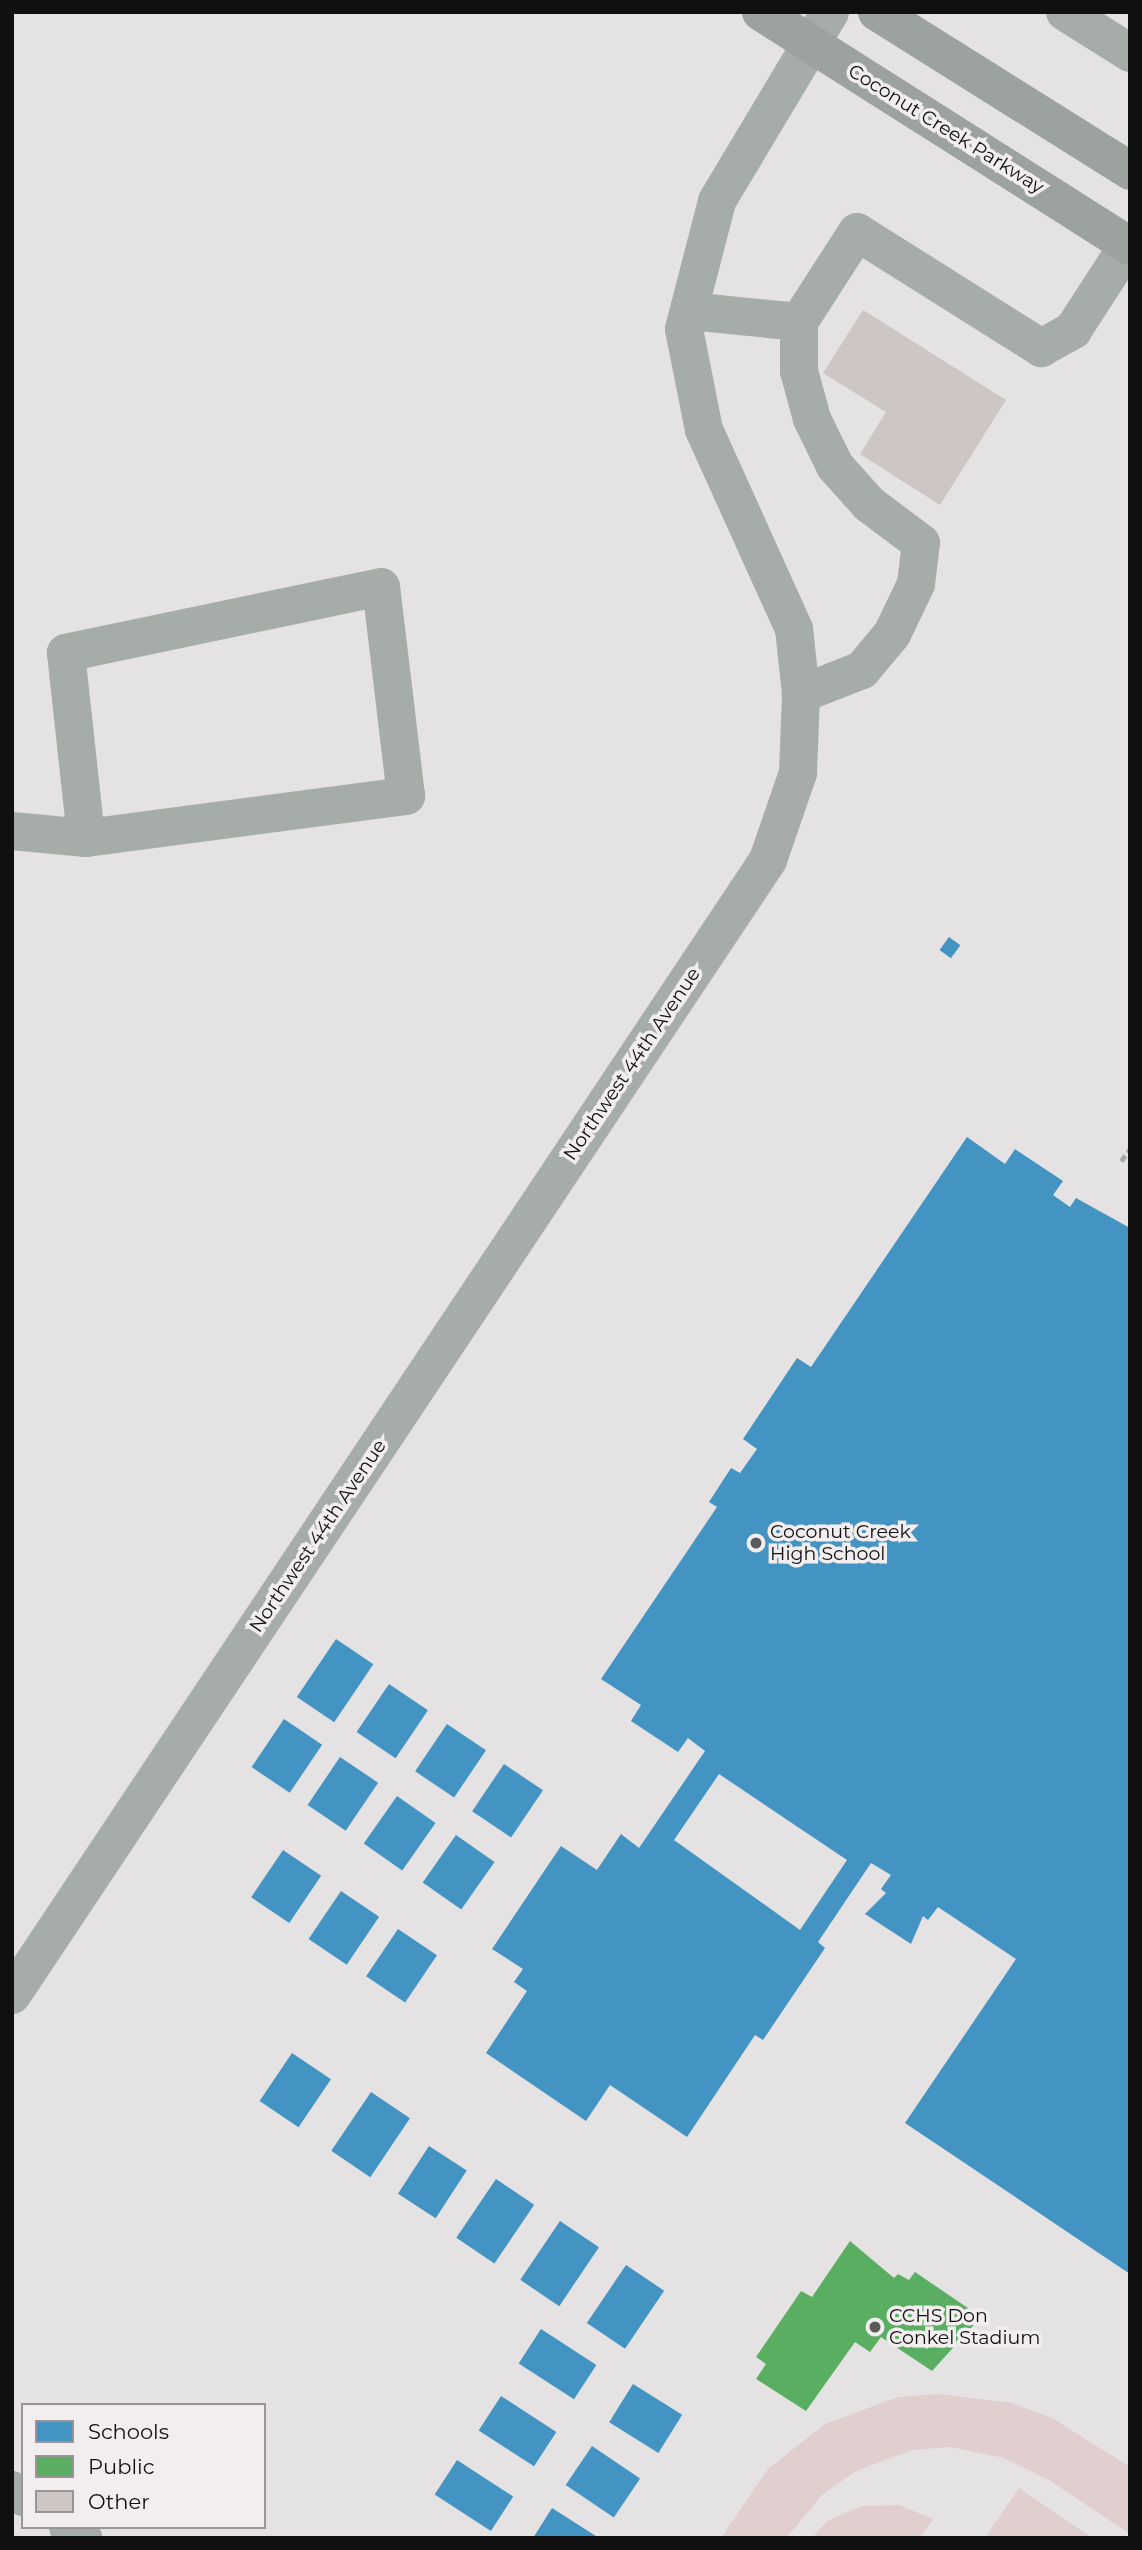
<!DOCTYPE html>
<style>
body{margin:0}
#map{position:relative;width:1142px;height:2550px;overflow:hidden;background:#e4e2e2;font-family:Montserrat,sans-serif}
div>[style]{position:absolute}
.green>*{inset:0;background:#e1cecf}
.schools>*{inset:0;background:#4393c3;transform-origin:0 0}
.public>*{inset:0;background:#5aae61}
.building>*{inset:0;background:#cec5c5}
.path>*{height:4.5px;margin-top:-2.25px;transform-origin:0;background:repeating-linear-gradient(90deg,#a7aba6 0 7px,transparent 0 10.5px)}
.minor>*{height:38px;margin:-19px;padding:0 19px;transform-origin:19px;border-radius:19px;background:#a6aca7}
.major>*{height:38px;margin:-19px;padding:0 19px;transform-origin:19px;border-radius:19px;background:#9ca39e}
.dots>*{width:19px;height:19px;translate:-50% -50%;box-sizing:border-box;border:4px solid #f2eeef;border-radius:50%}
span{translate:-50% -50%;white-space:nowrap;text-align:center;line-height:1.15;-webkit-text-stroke:7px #f2eeef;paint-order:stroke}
.street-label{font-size:19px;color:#111010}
.poi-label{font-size:19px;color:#111010}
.left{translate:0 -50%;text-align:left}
.frame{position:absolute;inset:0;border:14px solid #111010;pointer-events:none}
.legend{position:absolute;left:21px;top:2403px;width:245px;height:126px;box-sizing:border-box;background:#f2eeef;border:2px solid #989596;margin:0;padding:9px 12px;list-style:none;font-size:21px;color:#111010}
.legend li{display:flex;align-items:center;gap:14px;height:35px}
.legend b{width:35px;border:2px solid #989596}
</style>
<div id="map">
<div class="green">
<i style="clip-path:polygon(938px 2394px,1012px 2403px,1052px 2418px,1130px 2467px,1130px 2534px,1049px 2480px,1004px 2458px,950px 2447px,912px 2450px,856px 2471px,823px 2494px,786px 2538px,721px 2538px,768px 2469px,825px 2424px,898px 2397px)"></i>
<i style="clip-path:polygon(1019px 2488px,1092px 2538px,985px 2538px)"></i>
<i style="clip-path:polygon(899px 2505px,933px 2519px,920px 2538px,812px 2538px,827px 2521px,861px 2506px)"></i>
</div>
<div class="schools">
<i style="left:949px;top:937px;width:14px;height:16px;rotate:36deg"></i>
<i style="clip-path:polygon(evenodd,967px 1137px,1005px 1164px,1015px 1149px,1063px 1181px,1053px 1195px,1070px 1207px,1076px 1198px,1130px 1228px,1130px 2274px,905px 2123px,1016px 1959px,938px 1907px,928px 1920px,923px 1916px,911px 1944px,865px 1914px,886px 1893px,881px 1889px,891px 1875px,871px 1863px,818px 1942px,825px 1948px,763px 2040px,755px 2035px,687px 2137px,610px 2085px,586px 2121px,486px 2053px,527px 1991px,514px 1982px,523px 1969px,492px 1949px,561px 1846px,597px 1870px,621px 1834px,639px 1848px,705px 1751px,688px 1738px,678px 1752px,631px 1721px,641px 1705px,601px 1679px,717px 1507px,709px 1502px,731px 1468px,740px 1473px,757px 1449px,743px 1439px,797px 1358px,811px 1367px,967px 1137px,719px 1774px,847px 1860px,800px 1930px,674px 1840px,719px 1774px)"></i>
<i style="left:336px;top:1639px;width:45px;height:70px;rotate:34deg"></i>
<i style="left:389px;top:1684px;width:47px;height:58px;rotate:34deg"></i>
<i style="left:284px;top:1719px;width:46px;height:58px;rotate:34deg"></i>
<i style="left:447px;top:1724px;width:47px;height:57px;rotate:34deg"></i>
<i style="left:340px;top:1757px;width:46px;height:58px;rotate:34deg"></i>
<i style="left:504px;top:1764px;width:47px;height:57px;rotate:34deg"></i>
<i style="left:397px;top:1796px;width:47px;height:58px;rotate:35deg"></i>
<i style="left:456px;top:1835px;width:47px;height:58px;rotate:35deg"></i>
<i style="left:283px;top:1850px;width:46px;height:57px;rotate:34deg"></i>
<i style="left:341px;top:1891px;width:46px;height:58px;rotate:34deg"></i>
<i style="left:398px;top:1929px;width:47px;height:57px;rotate:34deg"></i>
<i style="left:292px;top:2053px;width:47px;height:58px;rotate:34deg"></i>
<i style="left:371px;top:2092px;width:47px;height:71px;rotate:34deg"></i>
<i style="left:429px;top:2146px;width:45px;height:57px;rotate:33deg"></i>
<i style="left:496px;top:2179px;width:46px;height:71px;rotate:34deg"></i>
<i style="left:560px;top:2221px;width:47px;height:71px;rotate:34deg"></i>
<i style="left:626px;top:2265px;width:46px;height:70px;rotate:34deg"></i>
<i style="left:541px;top:2329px;width:66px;height:41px;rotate:33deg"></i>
<i style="left:633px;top:2384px;width:58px;height:45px;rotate:32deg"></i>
<i style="left:501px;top:2396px;width:66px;height:41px;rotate:33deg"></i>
<i style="left:592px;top:2446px;width:58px;height:47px;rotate:34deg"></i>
<i style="left:457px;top:2460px;width:67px;height:41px;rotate:33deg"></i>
<i style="clip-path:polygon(552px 2508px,599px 2538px,533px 2538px)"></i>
</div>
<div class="public">
<i style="clip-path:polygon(850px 2241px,894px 2278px,898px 2274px,909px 2280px,915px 2272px,981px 2317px,932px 2371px,881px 2337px,870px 2352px,855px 2342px,806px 2411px,756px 2379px,766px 2364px,756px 2357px,801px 2291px,812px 2297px)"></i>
</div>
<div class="building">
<i style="clip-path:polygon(863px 310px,1006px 400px,940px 505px,860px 454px,886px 412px,823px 373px)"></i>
</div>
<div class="path">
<i style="left:1121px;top:1161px;width:15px;rotate:-53deg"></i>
</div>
<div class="minor">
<i style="left:1065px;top:12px;width:77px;rotate:32.2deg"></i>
<i style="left:689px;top:311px;width:111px;rotate:5.7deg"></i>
<i style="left:799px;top:322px;width:107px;rotate:-57.2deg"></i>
<i style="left:857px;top:232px;width:218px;rotate:32.2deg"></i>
<i style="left:1041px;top:348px;width:37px;rotate:-29deg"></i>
<i style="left:1073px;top:330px;width:101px;rotate:-57.1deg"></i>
<i style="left:799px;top:322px;width:49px;rotate:90deg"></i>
<i style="left:799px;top:371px;width:50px;rotate:74.8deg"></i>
<i style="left:812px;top:419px;width:52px;rotate:63.9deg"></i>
<i style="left:835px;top:466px;width:51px;rotate:48.2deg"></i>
<i style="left:869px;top:504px;width:65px;rotate:36.9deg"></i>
<i style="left:921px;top:543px;width:41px;rotate:97deg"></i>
<i style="left:916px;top:584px;width:55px;rotate:115.6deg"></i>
<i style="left:892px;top:634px;width:47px;rotate:129.8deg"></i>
<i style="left:862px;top:670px;width:66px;rotate:158.5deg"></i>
<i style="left:12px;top:831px;width:74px;rotate:5.4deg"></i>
<i style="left:86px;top:838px;width:323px;rotate:-7.5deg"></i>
<i style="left:406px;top:796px;width:210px;rotate:-96.8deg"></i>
<i style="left:381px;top:587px;width:322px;rotate:168.2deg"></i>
<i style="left:66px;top:653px;width:186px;rotate:83.8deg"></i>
<i style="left:12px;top:1995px;width:1364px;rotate:-56.33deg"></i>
<i style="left:768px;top:860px;width:92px;rotate:-71deg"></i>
<i style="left:798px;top:773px;width:79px;rotate:-87.8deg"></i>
<i style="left:801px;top:694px;width:65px;rotate:-96.1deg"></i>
<i style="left:794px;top:629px;width:218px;rotate:-114.3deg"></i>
<i style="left:704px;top:430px;width:103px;rotate:-101.2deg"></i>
<i style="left:684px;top:329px;width:132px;rotate:-75.5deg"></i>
<i style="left:717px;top:201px;width:220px;rotate:-59.1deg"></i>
<i style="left:12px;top:2490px;width:13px;rotate:32deg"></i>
<i style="left:68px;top:2527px;width:19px;rotate:36deg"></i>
</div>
<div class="major">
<i style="left:761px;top:12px;width:437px;rotate:32.4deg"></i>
<i style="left:877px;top:12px;width:299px;rotate:32.1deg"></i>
</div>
<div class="dots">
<i style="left:756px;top:1543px;background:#5b5a5a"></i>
<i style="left:875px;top:2327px;background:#5b5a5a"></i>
</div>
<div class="street-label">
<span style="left:946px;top:129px;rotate:32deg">Coconut Creek Parkway</span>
<span style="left:632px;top:1064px;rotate:-56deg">Northwest 44th Avenue</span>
<span style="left:318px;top:1536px;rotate:-56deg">Northwest 44th Avenue</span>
</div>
<div class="poi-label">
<span class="left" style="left:770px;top:1543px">Coconut Creek<br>High School</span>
<span class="left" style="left:889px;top:2327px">CCHS Don<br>Conkel Stadium</span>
</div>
<div class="frame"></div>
<ul class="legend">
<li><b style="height:19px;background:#4393c3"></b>Schools</li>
<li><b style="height:19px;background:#5aae61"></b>Public</li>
<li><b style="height:19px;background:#cec5c5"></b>Other</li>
</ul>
</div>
